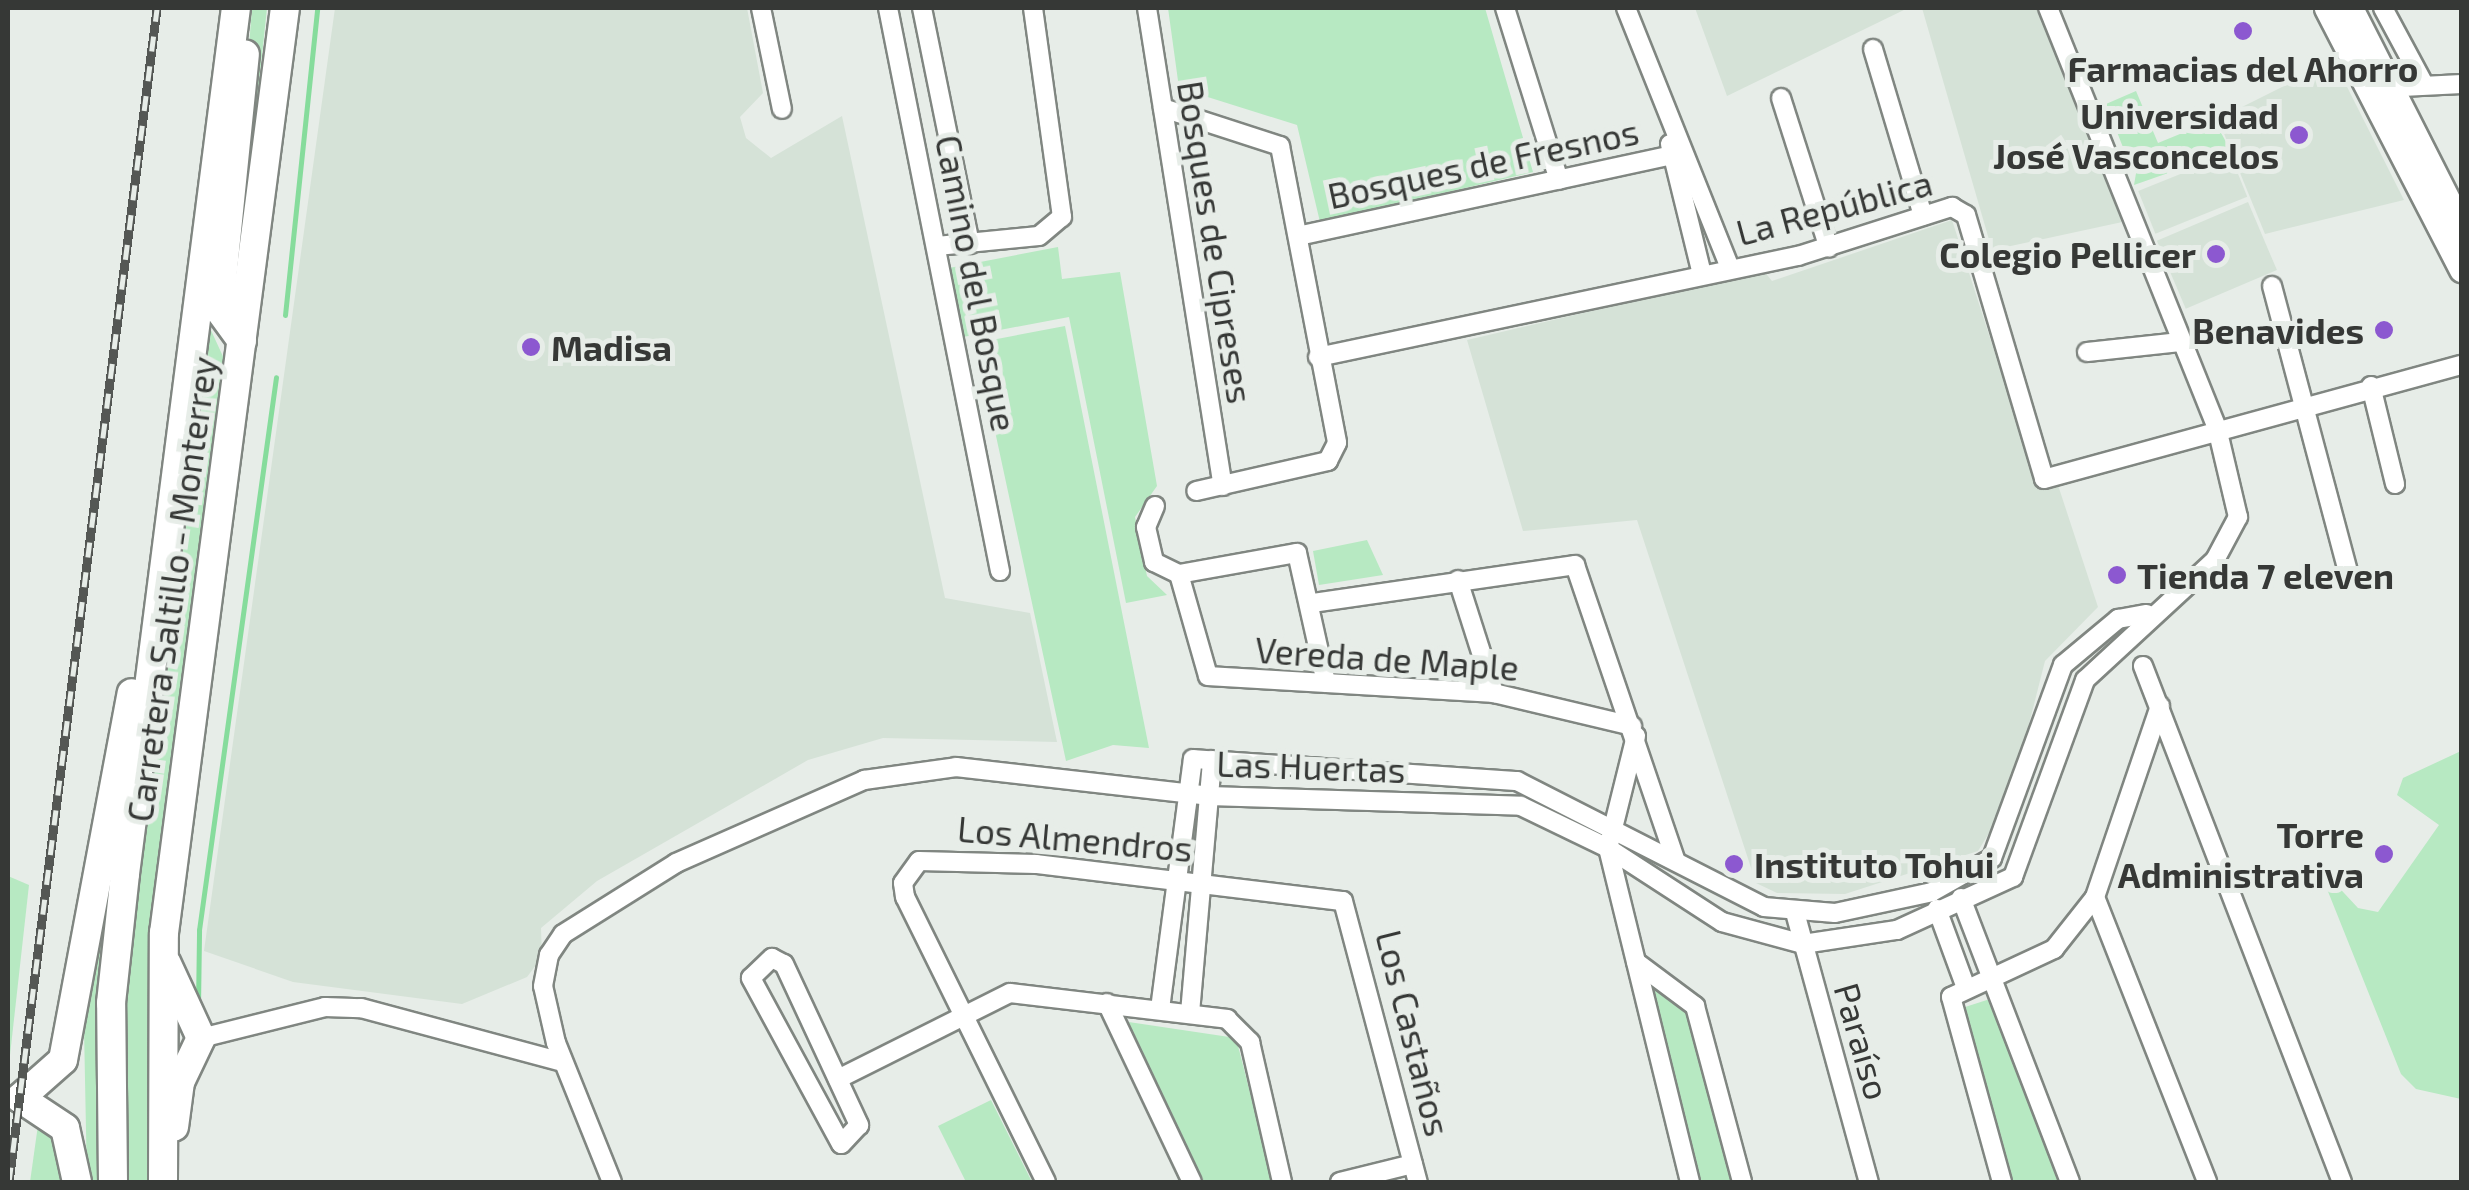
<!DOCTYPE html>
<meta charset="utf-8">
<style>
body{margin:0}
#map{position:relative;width:2469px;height:1190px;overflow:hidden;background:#e7ede8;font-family:"Exo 2",sans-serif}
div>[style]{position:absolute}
.built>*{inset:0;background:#d5e2d7;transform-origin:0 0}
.green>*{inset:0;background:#b7e9c2}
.stream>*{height:5px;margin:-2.5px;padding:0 2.5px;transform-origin:2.5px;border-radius:2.5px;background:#86dc9c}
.roads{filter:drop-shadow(2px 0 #808681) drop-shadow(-2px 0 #808681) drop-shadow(0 2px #808681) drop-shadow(0 -2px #808681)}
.street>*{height:18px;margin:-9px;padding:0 9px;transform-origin:9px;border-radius:9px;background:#fff}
.secondary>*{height:25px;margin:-12.5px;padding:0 12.5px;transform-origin:12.5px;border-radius:12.5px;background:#fff}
.primary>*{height:28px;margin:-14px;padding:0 14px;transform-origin:14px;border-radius:14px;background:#fff}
.rail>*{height:9px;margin-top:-4.5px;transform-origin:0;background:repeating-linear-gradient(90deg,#e7ede8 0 15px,#545754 0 30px);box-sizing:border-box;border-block:2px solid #545754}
.dots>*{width:28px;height:28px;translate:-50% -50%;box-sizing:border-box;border:5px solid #e7ede8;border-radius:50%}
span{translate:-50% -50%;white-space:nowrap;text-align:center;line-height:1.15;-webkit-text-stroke:10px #e7ede8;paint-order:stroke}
.poi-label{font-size:35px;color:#363836;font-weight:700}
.right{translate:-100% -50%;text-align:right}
.left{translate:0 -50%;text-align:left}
.street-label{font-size:35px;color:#363836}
.frame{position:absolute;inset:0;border:10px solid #363836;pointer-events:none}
</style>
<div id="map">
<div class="built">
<i style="clip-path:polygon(335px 8px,747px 8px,763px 93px,740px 117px,746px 138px,771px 158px,842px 116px,945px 598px,1030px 613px,1057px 742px,883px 738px,808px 760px,597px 881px,541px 928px,542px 957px,527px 977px,462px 1004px,293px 982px,204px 951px)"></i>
<i style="clip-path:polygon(1695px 8px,1908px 8px,1727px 96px)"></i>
<i style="clip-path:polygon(1922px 8px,2043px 8px,2127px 221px,1992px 250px)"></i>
<i style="clip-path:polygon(2334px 61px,2404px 200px,2265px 234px,2218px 119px)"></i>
<i style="left:2230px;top:154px;width:46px;height:99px;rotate:68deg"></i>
<i style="left:2248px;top:202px;width:74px;height:99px;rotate:67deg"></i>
<i style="clip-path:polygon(1952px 220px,2038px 487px,2057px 482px,2098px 607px,2045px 661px,2010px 799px,1978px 851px,1845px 894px,1777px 893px,1756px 883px,1637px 520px,1523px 531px,1467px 340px,1764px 271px,1772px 281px)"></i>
</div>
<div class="green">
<i style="clip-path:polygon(252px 8px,267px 8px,234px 320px,228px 313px)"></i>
<i style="clip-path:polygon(1168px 8px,1485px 8px,1533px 172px,1320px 222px,1297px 125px,1179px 88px)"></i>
<i style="clip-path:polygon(2136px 91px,2158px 143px,2214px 120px,2231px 151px,2134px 185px,2139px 156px,2126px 155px,2106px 104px)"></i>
<i style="clip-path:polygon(1058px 247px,1062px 279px,1120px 272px,1157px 486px,1135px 517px,1147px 576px,1167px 595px,1126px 603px,1069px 317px,963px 337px,949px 268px)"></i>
<i style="clip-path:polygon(209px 326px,226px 363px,151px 957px,147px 1182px,124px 1182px,120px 1031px)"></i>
<i style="clip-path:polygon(1065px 326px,1149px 748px,1113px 745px,1066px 761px,976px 343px)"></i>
<i style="clip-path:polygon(1367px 540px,1383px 575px,1319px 585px,1313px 551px)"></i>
<i style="clip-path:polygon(2461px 751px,2461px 1099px,2416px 1089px,2401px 1074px,2317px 864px,2358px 908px,2378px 912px,2439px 825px,2397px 795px,2403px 778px)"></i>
<i style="clip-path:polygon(121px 797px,98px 991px,100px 1182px,87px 1182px,84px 1028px)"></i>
<i style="clip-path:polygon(8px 876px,29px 885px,8px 1073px)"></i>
<i style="clip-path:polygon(1651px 984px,1686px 998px,1735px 1182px,1701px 1182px)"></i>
<i style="clip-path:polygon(1990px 999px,2060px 1182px,2013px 1182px,1962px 1008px)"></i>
<i style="clip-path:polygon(1122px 1021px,1236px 1038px,1273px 1182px,1204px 1182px)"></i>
<i style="clip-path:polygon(991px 1100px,1032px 1182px,966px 1182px,938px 1126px)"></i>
<i style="clip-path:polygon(38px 1125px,62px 1145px,67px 1182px,30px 1182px)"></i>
</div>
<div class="stream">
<i style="left:285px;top:315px;width:309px;rotate:-84deg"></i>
<i style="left:198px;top:1006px;width:76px;rotate:-89.2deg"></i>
<i style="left:199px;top:930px;width:558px;rotate:-82.07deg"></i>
</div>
<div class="roads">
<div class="street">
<i style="left:761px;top:8px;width:103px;rotate:78.3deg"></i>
<i style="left:888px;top:8px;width:574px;rotate:78.75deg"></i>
<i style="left:922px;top:8px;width:241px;rotate:78.5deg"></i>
<i style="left:1147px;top:8px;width:484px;rotate:81deg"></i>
<i style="left:1505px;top:8px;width:180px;rotate:72.6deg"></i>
<i style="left:1626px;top:8px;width:280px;rotate:68.2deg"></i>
<i style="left:2383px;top:8px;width:86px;rotate:61.7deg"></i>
<i style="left:1873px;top:49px;width:174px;rotate:73.3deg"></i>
<i style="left:2382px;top:88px;width:80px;rotate:-2.9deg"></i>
<i style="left:1781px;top:98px;width:157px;rotate:72.3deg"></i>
<i style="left:1163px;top:108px;width:123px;rotate:18deg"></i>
<i style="left:1280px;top:146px;width:302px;rotate:79.1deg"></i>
<i style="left:1337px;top:443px;width:20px;rotate:117deg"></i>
<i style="left:1328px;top:461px;width:135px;rotate:167.2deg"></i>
<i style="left:1670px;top:144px;width:130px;rotate:76.2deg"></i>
<i style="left:1298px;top:236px;width:393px;rotate:-12.2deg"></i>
<i style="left:937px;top:246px;width:102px;rotate:-5.6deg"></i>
<i style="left:1039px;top:236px;width:30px;rotate:-40deg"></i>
<i style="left:1062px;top:217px;width:211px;rotate:-97.9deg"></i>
<i style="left:2272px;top:286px;width:299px;rotate:75.1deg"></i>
<i style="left:2087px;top:352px;width:94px;rotate:-6.1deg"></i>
<i style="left:1318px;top:357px;width:491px;rotate:-11.9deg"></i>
<i style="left:1798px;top:256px;width:162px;rotate:-17.7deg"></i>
<i style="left:1952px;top:207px;width:16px;rotate:30deg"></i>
<i style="left:1966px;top:215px;width:275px;rotate:73.5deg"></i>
<i style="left:2044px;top:479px;width:433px;rotate:-15.3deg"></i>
<i style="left:2371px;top:386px;width:101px;rotate:76.2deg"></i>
<i style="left:1155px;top:506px;width:23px;rotate:113deg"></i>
<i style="left:1146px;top:527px;width:36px;rotate:77deg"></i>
<i style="left:1154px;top:562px;width:28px;rotate:26deg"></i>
<i style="left:1179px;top:574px;width:106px;rotate:74.1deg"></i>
<i style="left:1208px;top:676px;width:287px;rotate:3.4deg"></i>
<i style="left:1494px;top:693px;width:142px;rotate:13.4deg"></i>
<i style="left:1179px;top:574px;width:120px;rotate:-10.1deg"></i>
<i style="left:1297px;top:553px;width:133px;rotate:77.4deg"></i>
<i style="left:1458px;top:580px;width:119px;rotate:72.3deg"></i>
<i style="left:1312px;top:603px;width:266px;rotate:-8.2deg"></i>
<i style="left:1575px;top:565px;width:313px;rotate:71.2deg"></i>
<i style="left:2143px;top:666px;width:553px;rotate:68.91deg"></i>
<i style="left:1636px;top:736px;width:115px;rotate:104deg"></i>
<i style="left:1608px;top:848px;width:344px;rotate:76.2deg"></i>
<i style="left:2095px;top:897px;width:306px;rotate:68.5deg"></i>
<i style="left:1961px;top:898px;width:304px;rotate:69deg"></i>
<i style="left:1937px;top:909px;width:84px;rotate:69.8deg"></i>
<i style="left:1796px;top:916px;width:276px;rotate:74.7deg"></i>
<i style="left:772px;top:958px;width:13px;rotate:27deg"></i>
<i style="left:784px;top:964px;width:178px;rotate:65deg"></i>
<i style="left:859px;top:1125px;width:26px;rotate:133deg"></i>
<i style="left:841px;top:1144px;width:189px;rotate:-118.5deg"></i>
<i style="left:751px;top:978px;width:29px;rotate:-44deg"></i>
<i style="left:1636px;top:962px;width:74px;rotate:36.7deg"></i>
<i style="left:1695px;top:1006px;width:182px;rotate:75deg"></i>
<i style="left:1107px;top:1003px;width:198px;rotate:64.6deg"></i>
<i style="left:1160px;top:1009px;width:252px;rotate:-82.5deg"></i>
<i style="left:1193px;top:759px;width:325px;rotate:3.9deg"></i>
<i style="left:1517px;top:781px;width:277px;rotate:27deg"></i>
<i style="left:1764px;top:907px;width:71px;rotate:4.8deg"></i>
<i style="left:1835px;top:913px;width:99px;rotate:-12.2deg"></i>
<i style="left:1932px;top:892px;width:69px;rotate:-29.5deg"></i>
<i style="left:1992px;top:858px;width:206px;rotate:-69.8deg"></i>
<i style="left:2063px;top:665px;width:72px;rotate:-39.9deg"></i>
<i style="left:2118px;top:619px;width:29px;rotate:-10deg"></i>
<i style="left:1190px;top:1013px;width:254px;rotate:-85deg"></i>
<i style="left:201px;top:1038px;width:128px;rotate:-14deg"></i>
<i style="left:325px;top:1007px;width:36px;rotate:2deg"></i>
<i style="left:361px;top:1008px;width:208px;rotate:15deg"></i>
<i style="left:838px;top:1079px;width:192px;rotate:-26.6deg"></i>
<i style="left:1010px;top:993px;width:219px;rotate:6.8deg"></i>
<i style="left:1227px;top:1019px;width:33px;rotate:45deg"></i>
<i style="left:1250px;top:1042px;width:144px;rotate:77.1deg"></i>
<i style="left:612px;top:1182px;width:150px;rotate:-111.9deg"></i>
<i style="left:556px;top:1043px;width:58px;rotate:-102.8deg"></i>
<i style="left:543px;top:986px;width:32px;rotate:-79deg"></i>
<i style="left:549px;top:955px;width:25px;rotate:-56deg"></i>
<i style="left:563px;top:934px;width:133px;rotate:-32.1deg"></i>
<i style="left:676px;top:863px;width:206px;rotate:-23.8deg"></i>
<i style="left:864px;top:780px;width:93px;rotate:-8deg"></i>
<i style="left:956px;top:767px;width:256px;rotate:6.5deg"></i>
<i style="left:1210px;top:796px;width:311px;rotate:1.8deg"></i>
<i style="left:1521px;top:806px;width:97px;rotate:25.8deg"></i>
<i style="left:1608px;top:848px;width:136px;rotate:33deg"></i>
<i style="left:1722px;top:922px;width:84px;rotate:15.2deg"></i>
<i style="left:1803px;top:944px;width:95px;rotate:-8.5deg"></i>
<i style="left:1897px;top:930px;width:128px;rotate:-24.6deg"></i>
<i style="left:2013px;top:877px;width:210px;rotate:-69.9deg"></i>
<i style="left:2085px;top:680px;width:177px;rotate:-42.7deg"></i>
<i style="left:2215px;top:560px;width:49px;rotate:-61.9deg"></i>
<i style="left:2238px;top:517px;width:91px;rotate:-103.3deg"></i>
<i style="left:2217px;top:428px;width:453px;rotate:-111.9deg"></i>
<i style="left:1046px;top:1182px;width:318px;rotate:-116.3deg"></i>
<i style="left:905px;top:897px;width:14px;rotate:-98deg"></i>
<i style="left:903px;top:883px;width:27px;rotate:-54deg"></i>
<i style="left:919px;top:861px;width:117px;rotate:1.5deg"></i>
<i style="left:1036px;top:864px;width:309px;rotate:6.9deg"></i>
<i style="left:1343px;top:901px;width:291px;rotate:75.1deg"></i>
<i style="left:1340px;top:1182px;width:75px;rotate:-13.9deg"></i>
<i style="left:2002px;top:1182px;width:192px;rotate:-105.4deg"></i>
<i style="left:1951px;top:997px;width:114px;rotate:-25deg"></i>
<i style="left:2054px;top:949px;width:66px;rotate:-51.7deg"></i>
<i style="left:2095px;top:897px;width:202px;rotate:-71.2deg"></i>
</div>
<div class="secondary">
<i style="left:2327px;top:8px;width:294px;rotate:62.7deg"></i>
<i style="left:2350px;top:8px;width:248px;rotate:63.1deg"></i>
</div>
<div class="primary">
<i style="left:242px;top:341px;width:39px;rotate:-126deg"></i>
<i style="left:219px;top:309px;width:256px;rotate:-84.2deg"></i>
<i style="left:167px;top:964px;width:81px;rotate:65.3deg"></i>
<i style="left:201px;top:1038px;width:49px;rotate:115.5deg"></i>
<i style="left:180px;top:1082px;width:45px;rotate:97.6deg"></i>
<i style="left:77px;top:1182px;width:55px;rotate:-102.5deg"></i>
<i style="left:65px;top:1128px;width:54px;rotate:-146.3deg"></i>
<i style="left:20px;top:1098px;width:57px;rotate:-41.5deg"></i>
<i style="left:63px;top:1060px;width:373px;rotate:-79.4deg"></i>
<i style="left:113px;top:1182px;width:179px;rotate:-90.6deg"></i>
<i style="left:111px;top:1003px;width:130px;rotate:-83.8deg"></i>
<i style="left:125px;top:874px;width:873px;rotate:-82.7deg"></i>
<i style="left:163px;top:1182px;width:249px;rotate:-89.8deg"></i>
<i style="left:164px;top:933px;width:933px;rotate:-82.55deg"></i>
</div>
</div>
<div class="rail">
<i style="left:9px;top:1182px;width:1183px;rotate:-82.81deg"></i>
</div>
<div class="dots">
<i style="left:2243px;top:31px;background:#8c58d0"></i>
<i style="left:2299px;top:135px;background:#8c58d0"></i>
<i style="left:2216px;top:254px;background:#8c58d0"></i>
<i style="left:2384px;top:330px;background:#8c58d0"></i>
<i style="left:531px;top:347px;background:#8c58d0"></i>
<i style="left:2117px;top:575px;background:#8c58d0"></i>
<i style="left:2384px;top:854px;background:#8c58d0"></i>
<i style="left:1734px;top:864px;background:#8c58d0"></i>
</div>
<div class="poi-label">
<span style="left:2243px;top:68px">Farmacias del Ahorro</span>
<span class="right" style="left:2279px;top:135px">Universidad<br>José Vasconcelos</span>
<span class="right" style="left:2196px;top:254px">Colegio Pellicer</span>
<span class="right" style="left:2364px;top:330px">Benavides</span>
<span class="left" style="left:551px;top:347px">Madisa</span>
<span class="left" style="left:2137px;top:575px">Tienda 7 eleven</span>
<span class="right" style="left:2364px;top:854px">Torre<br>Administrativa</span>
<span class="left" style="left:1754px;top:864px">Instituto Tohui</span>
</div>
<div class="street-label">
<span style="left:1483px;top:163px;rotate:-12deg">Bosques de Fresnos</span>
<span style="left:1834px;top:207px;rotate:-15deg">La República</span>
<span style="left:1216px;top:242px;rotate:81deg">Bosques de Cipreses</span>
<span style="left:977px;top:283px;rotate:79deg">Camino del Bosque</span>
<span style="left:171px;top:589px;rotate:-82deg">Carretera Saltillo - Monterrey</span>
<span style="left:1387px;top:658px;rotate:4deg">Vereda de Maple</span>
<span style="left:1311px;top:766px;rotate:2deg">Las Huertas</span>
<span style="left:1075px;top:838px;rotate:5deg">Los Almendros</span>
<span style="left:1414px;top:1033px;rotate:76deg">Los Castaños</span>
<span style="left:1863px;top:1041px;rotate:74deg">Paraíso</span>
</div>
<div class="frame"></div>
</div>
